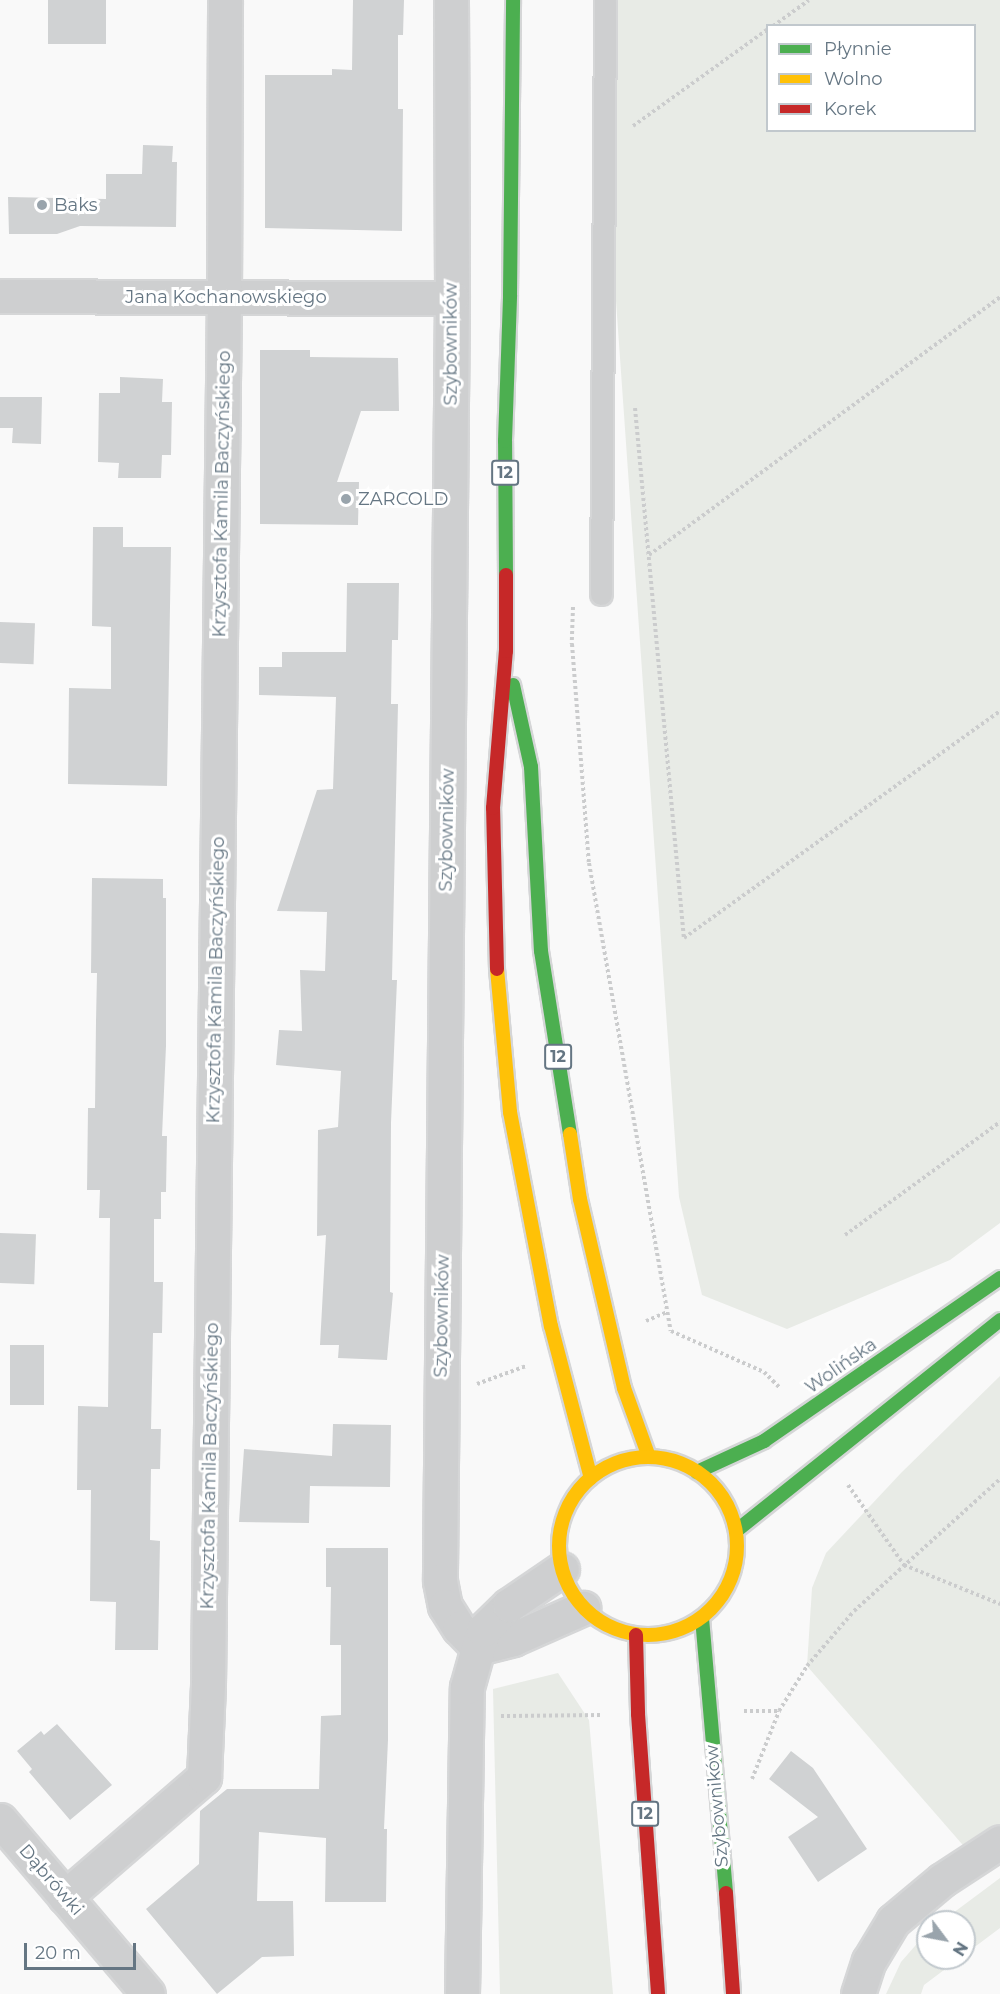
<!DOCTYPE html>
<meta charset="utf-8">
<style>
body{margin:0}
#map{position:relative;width:1000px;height:1994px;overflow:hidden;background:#f9f9f9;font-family:Montserrat,sans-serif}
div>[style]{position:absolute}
.green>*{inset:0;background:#e8ebe6}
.building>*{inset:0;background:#d0d2d3;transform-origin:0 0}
.path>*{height:4px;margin-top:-2px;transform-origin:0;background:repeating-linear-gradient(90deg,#cbcccd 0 3px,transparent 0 6px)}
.roads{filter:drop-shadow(2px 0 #d5d6d7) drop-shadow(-2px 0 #d5d6d7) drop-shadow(0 2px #d5d6d7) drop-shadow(0 -2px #d5d6d7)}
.lane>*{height:21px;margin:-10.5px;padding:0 10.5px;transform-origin:10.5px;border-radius:10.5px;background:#cecfd0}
.street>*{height:33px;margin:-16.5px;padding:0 16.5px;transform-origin:16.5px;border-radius:16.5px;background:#cecfd0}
.fast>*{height:14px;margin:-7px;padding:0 7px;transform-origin:7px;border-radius:7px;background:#4caf50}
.slow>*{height:14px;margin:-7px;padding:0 7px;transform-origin:7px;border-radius:7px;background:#ffc107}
.slow>.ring{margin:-7px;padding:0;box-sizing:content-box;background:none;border:14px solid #ffc107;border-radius:50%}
.jam>*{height:14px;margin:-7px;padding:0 7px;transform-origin:7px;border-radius:7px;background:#c62828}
.dots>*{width:16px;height:16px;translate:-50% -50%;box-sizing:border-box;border:3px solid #fff;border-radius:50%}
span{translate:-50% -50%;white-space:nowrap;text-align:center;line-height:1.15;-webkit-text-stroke:6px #fff;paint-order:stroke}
.shield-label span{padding:2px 4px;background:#fff;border:2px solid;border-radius:4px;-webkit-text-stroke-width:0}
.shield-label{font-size:16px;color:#657683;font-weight:700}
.poi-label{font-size:18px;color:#657683}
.left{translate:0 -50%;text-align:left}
.street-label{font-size:18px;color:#657683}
.legend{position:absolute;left:766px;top:24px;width:210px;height:108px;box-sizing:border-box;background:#fff;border:2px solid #c1c8cd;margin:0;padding:8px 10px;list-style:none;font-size:18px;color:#657683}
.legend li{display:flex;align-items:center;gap:12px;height:30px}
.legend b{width:30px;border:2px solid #c1c8cd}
.north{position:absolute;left:916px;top:1910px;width:60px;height:60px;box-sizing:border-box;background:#fff;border:2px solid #c1c8cd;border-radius:50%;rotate:122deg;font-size:16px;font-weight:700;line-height:24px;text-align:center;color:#657683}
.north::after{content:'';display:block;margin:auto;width:21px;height:27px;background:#99a4ac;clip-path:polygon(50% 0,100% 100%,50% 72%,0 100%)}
.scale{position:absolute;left:24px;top:1943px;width:112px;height:27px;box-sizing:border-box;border:3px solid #657683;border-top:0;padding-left:8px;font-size:18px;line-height:21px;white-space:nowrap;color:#657683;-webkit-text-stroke:4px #fff;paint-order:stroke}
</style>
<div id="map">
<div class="green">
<i style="clip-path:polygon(evenodd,609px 0,1000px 0,1000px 1223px,950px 1260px,787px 1329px,702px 1295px,679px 1197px,612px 244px,609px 0,768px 26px,974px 26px,974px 130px,768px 130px,768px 26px)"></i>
<i style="clip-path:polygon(1000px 1376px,1000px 1842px,975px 1859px,807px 1666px,812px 1588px,826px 1553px,901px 1473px)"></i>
<i style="clip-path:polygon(558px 1673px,589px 1720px,613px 1994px,500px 1994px,493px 1689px)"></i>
<i style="clip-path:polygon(1000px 1878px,1000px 1928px,964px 1955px,964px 1922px,941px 1922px)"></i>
<i style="clip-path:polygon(928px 1931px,928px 1958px,960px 1958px,924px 1985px,921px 1994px,886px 1994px,901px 1962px)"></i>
</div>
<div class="building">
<i style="left:48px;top:0;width:58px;height:44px"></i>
<i style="clip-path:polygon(353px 0,404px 0,403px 35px,398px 35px,398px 109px,403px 109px,402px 231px,265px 228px,265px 75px,332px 75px,332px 69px,352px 70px)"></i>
<i style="clip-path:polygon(143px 145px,173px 146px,172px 162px,177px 162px,176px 227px,80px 226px,57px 234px,9px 234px,8px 197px,106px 199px,106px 174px,142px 174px)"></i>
<i style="clip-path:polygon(260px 350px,310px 350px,310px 357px,398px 358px,399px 411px,361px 411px,337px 482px,359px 482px,358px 525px,260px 524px)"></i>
<i style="clip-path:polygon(120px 377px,163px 379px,162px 402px,172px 402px,171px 455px,162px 455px,161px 478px,118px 478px,119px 463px,98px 462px,99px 393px,120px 393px)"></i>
<i style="clip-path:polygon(0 397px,42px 397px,41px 444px,12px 443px,13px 428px,0 428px)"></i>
<i style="clip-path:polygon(93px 527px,123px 527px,123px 547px,171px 547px,167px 786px,68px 784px,69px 688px,111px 689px,111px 627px,92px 626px)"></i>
<i style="clip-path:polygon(347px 583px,399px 583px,398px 640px,392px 640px,391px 704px,398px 704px,392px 980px,397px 980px,391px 1123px,390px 1292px,393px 1293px,387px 1360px,338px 1358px,339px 1345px,320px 1345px,326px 1235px,317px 1236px,318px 1130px,338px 1127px,341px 1071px,276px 1065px,279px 1030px,302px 1031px,300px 970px,325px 971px,327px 912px,277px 911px,317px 790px,333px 789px,336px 697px,259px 695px,259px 667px,282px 667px,282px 652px,346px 652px)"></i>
<i style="left:0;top:622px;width:35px;height:41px;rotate:2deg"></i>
<i style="clip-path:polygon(92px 878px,163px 879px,163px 898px,166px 898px,166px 1046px,162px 1136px,167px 1136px,166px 1192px,161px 1192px,161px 1219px,154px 1219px,154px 1282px,163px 1282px,162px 1333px,153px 1333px,151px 1429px,161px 1429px,160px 1469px,151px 1469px,150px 1540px,160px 1541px,158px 1650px,115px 1650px,116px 1602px,90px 1601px,91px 1490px,77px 1490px,78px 1406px,108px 1407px,110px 1218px,99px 1218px,100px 1190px,87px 1190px,88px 1108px,95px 1108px,96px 1021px,97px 973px,91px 973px)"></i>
<i style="left:0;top:1233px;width:36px;height:50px;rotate:2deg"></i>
<i style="left:10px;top:1345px;width:34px;height:60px"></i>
<i style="clip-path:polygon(333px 1424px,391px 1425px,390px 1487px,310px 1486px,309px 1523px,239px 1522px,244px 1449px,332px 1456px)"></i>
<i style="clip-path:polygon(326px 1548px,388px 1548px,388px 1740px,384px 1829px,387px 1829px,386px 1902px,325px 1902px,326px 1838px,259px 1832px,257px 1901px,293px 1901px,294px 1956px,262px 1957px,217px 1994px,146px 1909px,199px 1864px,200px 1811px,227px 1789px,319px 1789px,321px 1716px,341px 1715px,341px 1645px,330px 1645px,331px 1587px,326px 1587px)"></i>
<i style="clip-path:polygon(57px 1724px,112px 1785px,70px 1820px,29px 1772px,32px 1769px,17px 1751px,41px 1731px,44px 1735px)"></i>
<i style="clip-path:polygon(791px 1751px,813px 1768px,867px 1849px,818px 1882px,788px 1837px,818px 1817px,769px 1779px)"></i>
</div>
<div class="path">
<i style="left:773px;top:26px;width:44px;rotate:-35.8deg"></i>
<i style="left:633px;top:126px;width:166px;rotate:-35.7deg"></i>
<i style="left:635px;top:408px;width:533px;rotate:84.73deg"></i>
<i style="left:649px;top:555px;width:436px;rotate:-36.3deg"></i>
<i style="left:573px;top:607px;width:37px;rotate:92deg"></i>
<i style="left:572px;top:644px;width:220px;rotate:85.6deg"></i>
<i style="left:589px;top:863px;width:475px;rotate:80.1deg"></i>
<i style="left:671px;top:1331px;width:102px;rotate:23.8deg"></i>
<i style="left:764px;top:1372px;width:23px;rotate:45deg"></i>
<i style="left:684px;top:938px;width:389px;rotate:-35.7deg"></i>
<i style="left:845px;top:1235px;width:192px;rotate:-36.1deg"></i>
<i style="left:646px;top:1321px;width:23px;rotate:-23deg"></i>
<i style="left:477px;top:1384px;width:52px;rotate:-20.2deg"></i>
<i style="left:848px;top:1485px;width:98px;rotate:55deg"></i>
<i style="left:904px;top:1565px;width:104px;rotate:22.1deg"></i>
<i style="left:744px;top:1711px;width:34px"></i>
<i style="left:501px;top:1716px;width:100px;rotate:-0.6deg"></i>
<i style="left:752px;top:1779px;width:73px;rotate:-68.3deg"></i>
<i style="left:779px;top:1711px;width:53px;rotate:-58.1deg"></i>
<i style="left:807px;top:1666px;width:72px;rotate:-49.5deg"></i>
<i style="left:854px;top:1611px;width:197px;rotate:-42.1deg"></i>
</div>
<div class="roads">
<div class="lane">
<i style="left:601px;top:594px;width:594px;rotate:-89.61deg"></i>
</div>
<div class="street">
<i style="left:451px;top:0;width:298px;rotate:89.8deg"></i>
<i style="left:452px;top:298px;width:1283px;rotate:90.54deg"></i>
<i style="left:440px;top:1581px;width:25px;rotate:79deg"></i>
<i style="left:445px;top:1606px;width:26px;rotate:58deg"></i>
<i style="left:459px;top:1628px;width:28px;rotate:46deg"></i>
<i style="left:0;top:296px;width:452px;rotate:0.3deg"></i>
<i style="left:478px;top:1648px;width:36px;rotate:-14deg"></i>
<i style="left:513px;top:1639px;width:77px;rotate:-23.9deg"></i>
<i style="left:0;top:1820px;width:228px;rotate:49.6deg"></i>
<i style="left:65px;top:1897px;width:184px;rotate:-40.8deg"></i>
<i style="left:204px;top:1777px;width:93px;rotate:-87.5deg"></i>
<i style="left:208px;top:1684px;width:1388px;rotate:-89.34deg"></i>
<i style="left:224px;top:296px;width:296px;rotate:-89.8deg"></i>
<i style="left:462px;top:1994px;width:307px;rotate:-89.1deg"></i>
<i style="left:467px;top:1687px;width:59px;rotate:-74.3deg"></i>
<i style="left:483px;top:1630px;width:36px;rotate:-44deg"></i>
<i style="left:509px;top:1605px;width:64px;rotate:-34.2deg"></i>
<i style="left:858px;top:1994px;width:35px;rotate:-72deg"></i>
<i style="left:869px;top:1961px;width:47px;rotate:-59deg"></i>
<i style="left:893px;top:1921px;width:64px;rotate:-39.9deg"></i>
<i style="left:942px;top:1880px;width:69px;rotate:-33.2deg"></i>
</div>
<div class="fast">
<i style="left:506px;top:575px;width:134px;rotate:-90.4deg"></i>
<i style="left:505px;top:441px;width:146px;rotate:-88deg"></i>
<i style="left:510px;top:295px;width:295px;rotate:-89.4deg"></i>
<i style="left:513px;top:685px;width:84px;rotate:77.6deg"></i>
<i style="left:531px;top:767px;width:184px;rotate:86.9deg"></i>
<i style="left:541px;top:951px;width:185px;rotate:81deg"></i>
<i style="left:697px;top:1472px;width:74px;rotate:-24.8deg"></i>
<i style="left:764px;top:1441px;width:287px;rotate:-34.6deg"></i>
<i style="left:736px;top:1531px;width:338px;rotate:-38.6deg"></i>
<i style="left:702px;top:1618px;width:276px;rotate:85deg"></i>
</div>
<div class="slow">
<i style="left:497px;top:969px;width:144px;rotate:84.8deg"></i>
<i style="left:510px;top:1112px;width:218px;rotate:79.2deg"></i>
<i style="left:551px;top:1326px;width:157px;rotate:75.3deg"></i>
<i style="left:570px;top:1134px;width:66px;rotate:81.3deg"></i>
<i style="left:580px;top:1199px;width:194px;rotate:76.9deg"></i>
<i style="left:624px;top:1388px;width:73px;rotate:70.1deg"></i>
<i class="ring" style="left:559px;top:1457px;width:164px;height:164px"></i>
</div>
<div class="jam">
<i style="left:497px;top:969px;width:161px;rotate:-91.4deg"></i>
<i style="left:493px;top:808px;width:158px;rotate:-85.3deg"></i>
<i style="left:506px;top:651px;width:76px;rotate:-90deg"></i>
<i style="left:636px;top:1635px;width:79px;rotate:88.5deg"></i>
<i style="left:638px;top:1714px;width:281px;rotate:85.9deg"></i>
<i style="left:726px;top:1893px;width:101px;rotate:86deg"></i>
</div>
</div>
<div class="dots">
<i style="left:42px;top:205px;background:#99a4ac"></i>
<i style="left:346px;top:499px;background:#99a4ac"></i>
</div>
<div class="shield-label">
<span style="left:505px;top:473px">12</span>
<span style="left:558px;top:1057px">12</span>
<span style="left:645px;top:1814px">12</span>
</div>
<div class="poi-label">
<span class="left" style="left:54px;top:205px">Baks</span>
<span class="left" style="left:358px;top:499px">ZARCOLD</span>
</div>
<div class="street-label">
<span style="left:226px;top:297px">Jana Kochanowskiego</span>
<span style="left:451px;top:344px;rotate:-90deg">Szybowników</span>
<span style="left:222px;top:494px;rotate:-89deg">Krzysztofa Kamila Baczyńskiego</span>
<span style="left:447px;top:830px;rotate:-89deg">Szybowników</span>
<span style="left:216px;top:980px;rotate:-89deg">Krzysztofa Kamila Baczyńskiego</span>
<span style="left:442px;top:1316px;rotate:-89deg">Szybowników</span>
<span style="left:841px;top:1366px;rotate:-35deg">Wolińska</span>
<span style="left:210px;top:1466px;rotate:-89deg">Krzysztofa Kamila Baczyńskiego</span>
<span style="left:717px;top:1806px;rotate:-95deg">Szybowników</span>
<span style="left:51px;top:1880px;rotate:49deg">Dąbrówki</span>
</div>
<ul class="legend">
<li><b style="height:8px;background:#4caf50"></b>Płynnie</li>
<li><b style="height:8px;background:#ffc107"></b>Wolno</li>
<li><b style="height:8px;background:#c62828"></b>Korek</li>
</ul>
<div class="north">N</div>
<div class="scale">20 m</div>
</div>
